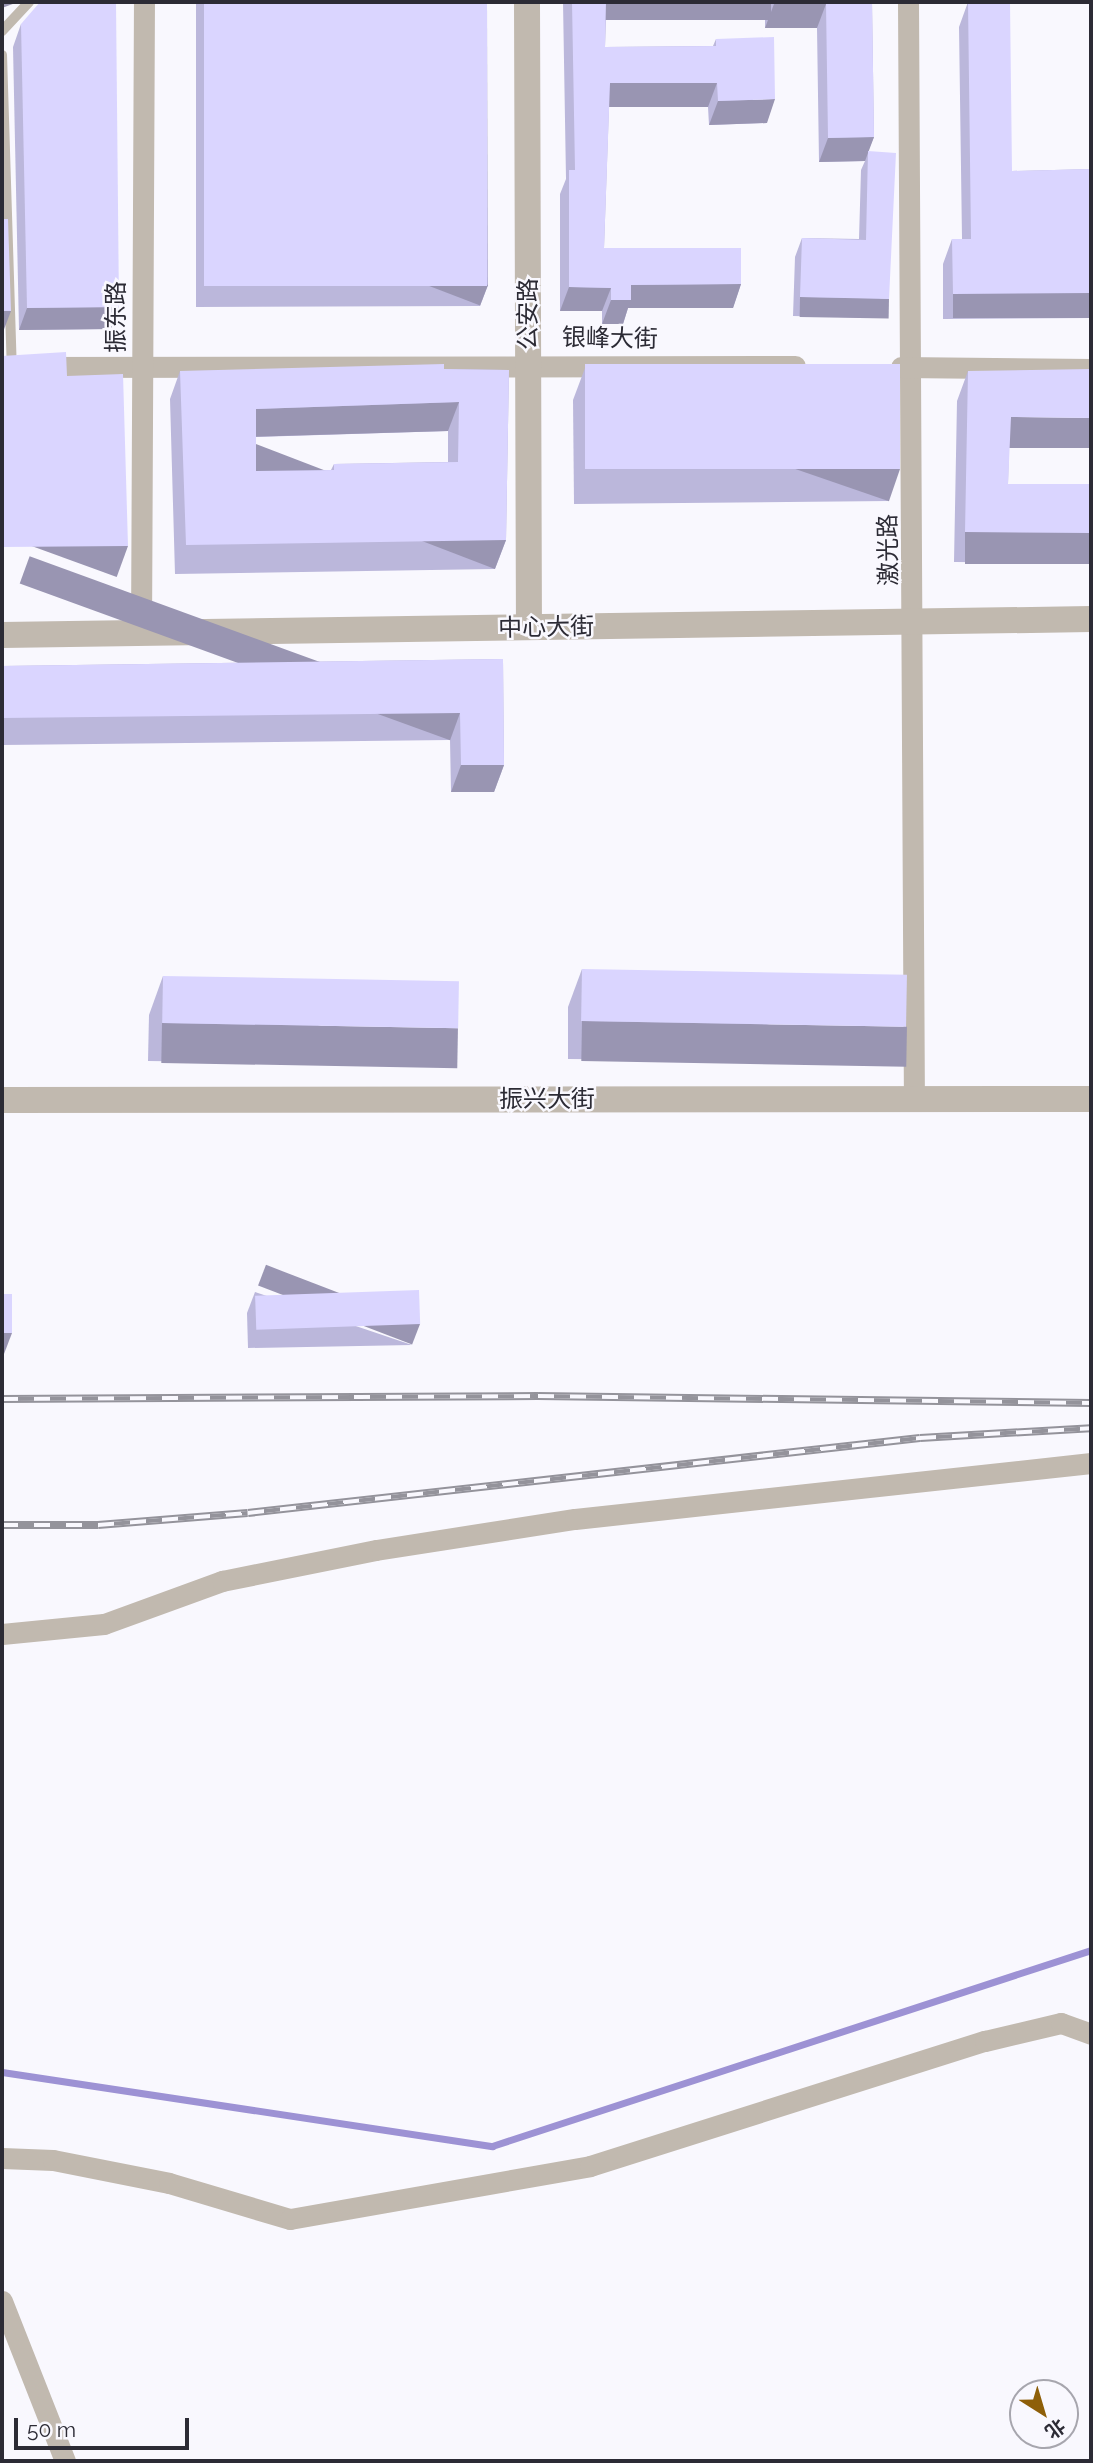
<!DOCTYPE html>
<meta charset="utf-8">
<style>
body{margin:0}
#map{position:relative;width:1093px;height:2463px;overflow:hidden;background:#f9f8fe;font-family:Raleway,"Noto Sans SC",sans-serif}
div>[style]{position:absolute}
.stream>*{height:7px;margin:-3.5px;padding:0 3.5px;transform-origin:3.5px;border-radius:3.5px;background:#9d92d4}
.service>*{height:10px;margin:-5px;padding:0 5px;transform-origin:5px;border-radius:5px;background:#c1b9af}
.minor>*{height:21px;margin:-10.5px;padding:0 10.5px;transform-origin:10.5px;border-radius:10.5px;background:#c1b9af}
.tertiary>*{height:26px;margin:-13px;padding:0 13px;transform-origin:13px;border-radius:13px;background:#c1b9af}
.rail>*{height:8px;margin-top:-4px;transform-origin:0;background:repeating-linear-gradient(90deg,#f9f8fe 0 16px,#94939b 0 32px);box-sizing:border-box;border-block:2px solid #94939b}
.wall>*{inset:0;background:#bbb7db}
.shaded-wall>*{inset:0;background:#9995b2;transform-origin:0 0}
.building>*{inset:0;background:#dad5ff;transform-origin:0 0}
span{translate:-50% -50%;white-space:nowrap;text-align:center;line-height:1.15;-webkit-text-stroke:5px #f9f8fe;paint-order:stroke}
.street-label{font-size:24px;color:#2c2b35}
.frame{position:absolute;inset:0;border:4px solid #2c2b35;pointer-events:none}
.north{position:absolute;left:1009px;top:2379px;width:70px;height:70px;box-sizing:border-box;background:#f9f8fe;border:2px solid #a7a6ae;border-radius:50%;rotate:143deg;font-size:19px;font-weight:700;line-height:28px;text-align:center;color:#2c2b35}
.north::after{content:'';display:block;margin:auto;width:24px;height:32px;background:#8e5f09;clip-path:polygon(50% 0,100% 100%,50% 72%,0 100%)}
.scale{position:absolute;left:14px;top:2418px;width:175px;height:32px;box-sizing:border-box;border:4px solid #2c2b35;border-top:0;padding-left:9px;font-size:21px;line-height:24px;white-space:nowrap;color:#2c2b35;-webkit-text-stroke:5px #f9f8fe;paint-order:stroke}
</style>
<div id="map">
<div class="stream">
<i style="left:2px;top:2072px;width:496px;rotate:8.6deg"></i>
<i style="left:492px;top:2146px;width:630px;rotate:-18.12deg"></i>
</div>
<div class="service">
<i style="left:2px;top:31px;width:40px;rotate:-47deg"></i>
<i style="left:2px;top:55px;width:312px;rotate:88.2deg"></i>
</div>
<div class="minor">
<i style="left:908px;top:2px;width:1096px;rotate:89.69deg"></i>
<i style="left:2px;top:367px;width:793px;rotate:-0.07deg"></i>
<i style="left:901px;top:367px;width:190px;rotate:0.6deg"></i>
<i style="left:141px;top:633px;width:631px;rotate:-89.73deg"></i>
<i style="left:2px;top:1634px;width:102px;rotate:-5.6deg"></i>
<i style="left:104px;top:1624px;width:126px;rotate:-20deg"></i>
<i style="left:222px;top:1581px;width:157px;rotate:-11.4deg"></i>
<i style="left:376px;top:1550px;width:201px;rotate:-8.9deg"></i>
<i style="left:575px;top:1519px;width:519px;rotate:-6.19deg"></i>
<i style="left:2px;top:2158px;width:51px;rotate:2.2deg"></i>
<i style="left:53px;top:2160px;width:118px;rotate:11.2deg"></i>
<i style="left:169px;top:2183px;width:126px;rotate:16.6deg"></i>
<i style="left:290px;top:2219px;width:305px;rotate:-10deg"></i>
<i style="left:590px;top:2166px;width:414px;rotate:-17.6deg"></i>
<i style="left:985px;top:2041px;width:78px;rotate:-13.3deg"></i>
<i style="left:1061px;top:2023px;width:32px;rotate:20deg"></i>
<i style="left:2px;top:2301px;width:172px;rotate:68.5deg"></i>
</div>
<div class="tertiary">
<i style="left:527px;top:2px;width:625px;rotate:89.82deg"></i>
<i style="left:2px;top:635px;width:1089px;rotate:-0.84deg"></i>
<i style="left:2px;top:1100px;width:1089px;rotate:-0.05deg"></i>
</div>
<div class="rail">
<i style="left:2px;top:1399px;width:536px;rotate:-0.32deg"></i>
<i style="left:538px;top:1396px;width:553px;rotate:0.73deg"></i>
<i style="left:2px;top:1525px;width:96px"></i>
<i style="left:98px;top:1525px;width:150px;rotate:-4.6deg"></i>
<i style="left:248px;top:1513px;width:676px;rotate:-6.37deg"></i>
<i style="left:920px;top:1438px;width:171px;rotate:-3.3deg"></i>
</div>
<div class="wall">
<i style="clip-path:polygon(196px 2px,487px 2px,488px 285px,480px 306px,196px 307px)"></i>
<i style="clip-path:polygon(563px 2px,872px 2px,874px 137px,868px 151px,882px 318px,793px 316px,795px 257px,802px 238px,859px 239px,861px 170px,865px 161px,819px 162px,817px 28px,765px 28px,765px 18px,606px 19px,605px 47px,713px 46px,716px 39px,767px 123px,709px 125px,708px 107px,609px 107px,604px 248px,741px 284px,733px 308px,628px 308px,623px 324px,602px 324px,602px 311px,560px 311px,560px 194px,566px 179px)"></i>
<i style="clip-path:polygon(968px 2px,1012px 171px,1091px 169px,1091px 318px,943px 319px,943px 264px,952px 239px,962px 239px,959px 27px)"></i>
<i style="clip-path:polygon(21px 24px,111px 329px,19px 330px,13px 47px)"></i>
<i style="clip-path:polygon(585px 368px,889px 501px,574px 504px,573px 400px)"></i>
<i style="clip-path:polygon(evenodd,444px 369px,509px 370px,506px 540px,495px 569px,175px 574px,170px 399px,180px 371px,444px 369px,448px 431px,448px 462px,334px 464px,331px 470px,256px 471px,256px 437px,448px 431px)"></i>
<i style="clip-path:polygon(968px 371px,1009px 448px,1008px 484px,1091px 484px,1091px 563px,954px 562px,957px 401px)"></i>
<i style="clip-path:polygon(503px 659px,504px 765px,494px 792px,451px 792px,450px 740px,2px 745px,2px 666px)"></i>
<i style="clip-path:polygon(582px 969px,893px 1062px,568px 1059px,568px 1007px)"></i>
<i style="clip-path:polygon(163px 976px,444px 1065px,148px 1061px,149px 1015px)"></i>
<i style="clip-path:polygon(255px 1292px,412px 1345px,248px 1348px,247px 1313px)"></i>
</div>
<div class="shaded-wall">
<i style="clip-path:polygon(2px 2px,18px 2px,2px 8px)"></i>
<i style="left:603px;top:2px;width:168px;height:18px"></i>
<i style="clip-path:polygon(774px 4px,826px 4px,817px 28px,765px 28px)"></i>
<i style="clip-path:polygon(610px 83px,717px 83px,708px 107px,601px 107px)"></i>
<i style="clip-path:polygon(775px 99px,767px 123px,709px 125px,718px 101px)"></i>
<i style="clip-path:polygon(874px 137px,865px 161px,819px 162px,828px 138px)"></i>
<i style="clip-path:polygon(741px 284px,733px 308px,628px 308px,623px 324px,602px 324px,611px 300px,631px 285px)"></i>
<i style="left:488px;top:285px;width:22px;height:284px;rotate:111deg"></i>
<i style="clip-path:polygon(569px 287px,611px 288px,602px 311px,560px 311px)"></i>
<i style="left:1091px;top:293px;width:25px;height:138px;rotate:90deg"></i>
<i style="left:800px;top:297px;width:89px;height:20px;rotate:1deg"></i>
<i style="clip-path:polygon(119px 307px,111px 329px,19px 330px,27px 308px)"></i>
<i style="clip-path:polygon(2px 311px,11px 311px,3px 332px,2px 332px)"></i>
<i style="clip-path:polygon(459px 402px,448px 431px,245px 437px,256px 409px)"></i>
<i style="clip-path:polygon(1011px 417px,1091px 418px,1091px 448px,999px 448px)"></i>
<i style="left:900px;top:469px;width:34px;height:314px;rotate:109deg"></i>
<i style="left:965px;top:532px;width:126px;height:32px"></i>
<i style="left:506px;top:540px;width:31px;height:320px;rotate:111deg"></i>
<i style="left:128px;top:546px;width:33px;height:126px;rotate:110deg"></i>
<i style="left:460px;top:713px;width:29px;height:458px;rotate:110deg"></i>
<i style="clip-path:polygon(461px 765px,504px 765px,494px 792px,451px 792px)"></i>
<i style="left:582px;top:1021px;width:325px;height:40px;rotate:1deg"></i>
<i style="left:162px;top:1023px;width:296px;height:40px;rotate:1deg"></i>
<i style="left:420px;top:1324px;width:22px;height:165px;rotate:111deg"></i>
<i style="clip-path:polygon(2px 1333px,12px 1333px,4px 1354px,2px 1354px)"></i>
</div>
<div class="building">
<i style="clip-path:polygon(40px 2px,116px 2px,119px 307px,27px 308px,21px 24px)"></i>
<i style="left:204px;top:2px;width:283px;height:284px"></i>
<i style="clip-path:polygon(572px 2px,606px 2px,605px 47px,716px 46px,716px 39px,774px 37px,775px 99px,718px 101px,717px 83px,610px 83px,604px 248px,741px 248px,741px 284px,631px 285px,631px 300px,611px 300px,611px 288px,569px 287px,569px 170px,575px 170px)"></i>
<i style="clip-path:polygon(774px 2px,872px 2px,874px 137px,828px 138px,826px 4px,774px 4px)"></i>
<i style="clip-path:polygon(968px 2px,1010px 2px,1012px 171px,1091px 169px,1091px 293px,953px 294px,952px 239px,971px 239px)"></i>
<i style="clip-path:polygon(868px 151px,896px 153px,889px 299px,800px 297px,802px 238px,866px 240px)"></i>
<i style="clip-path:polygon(2px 219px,8px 219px,11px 311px,2px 311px)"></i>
<i style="clip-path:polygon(66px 352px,67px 376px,123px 374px,128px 546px,2px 547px,2px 356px)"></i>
<i style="clip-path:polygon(evenodd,444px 364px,444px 369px,509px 370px,506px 540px,186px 545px,180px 371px,444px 364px,459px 402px,458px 462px,334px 464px,334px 470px,256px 471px,256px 409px,459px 402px)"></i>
<i style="left:900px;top:364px;width:105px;height:315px;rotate:90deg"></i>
<i style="clip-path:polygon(1091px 369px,1091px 418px,1011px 417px,1008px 484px,1091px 484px,1091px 533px,965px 532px,968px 371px)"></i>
<i style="clip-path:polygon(503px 659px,504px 765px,461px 765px,460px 713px,2px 718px,2px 666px)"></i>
<i style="left:582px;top:969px;width:325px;height:52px;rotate:1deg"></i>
<i style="left:163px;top:976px;width:296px;height:47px;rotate:1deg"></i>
<i style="left:419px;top:1290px;width:34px;height:164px;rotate:88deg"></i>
<i style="left:2px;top:1294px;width:10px;height:39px"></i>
</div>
<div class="street-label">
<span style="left:528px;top:314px;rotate:-90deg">公安路</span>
<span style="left:116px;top:317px;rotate:-90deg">振东路</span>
<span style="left:610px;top:338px;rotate:1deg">银峰大街</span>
<span style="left:888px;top:550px;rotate:-91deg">激光路</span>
<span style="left:546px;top:627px;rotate:-1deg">中心大街</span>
<span style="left:547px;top:1099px">振兴大街</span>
</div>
<div class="frame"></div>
<div class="north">北</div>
<div class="scale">50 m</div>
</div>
